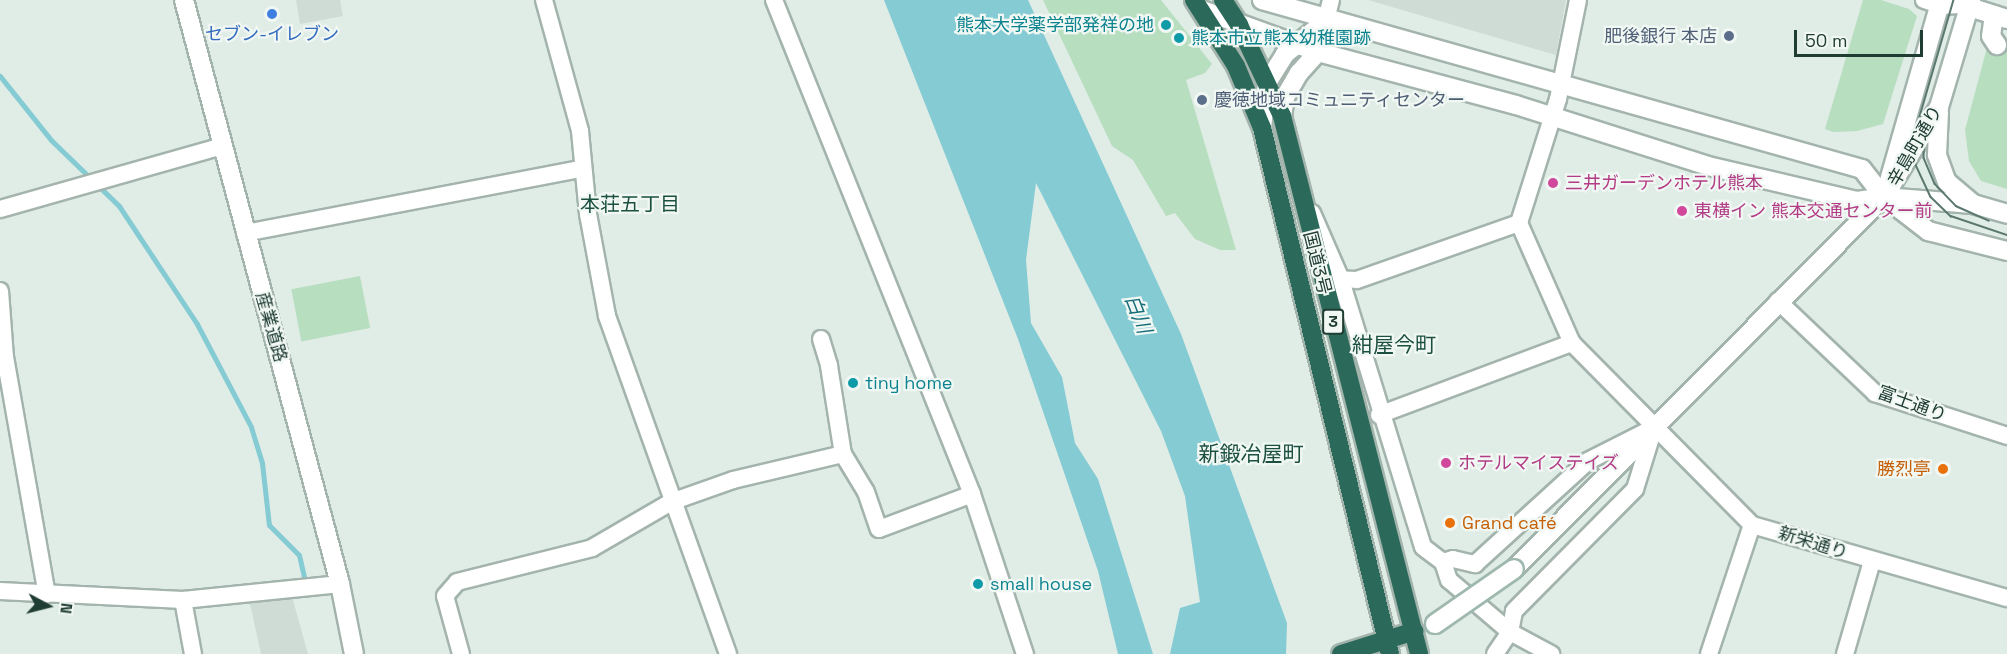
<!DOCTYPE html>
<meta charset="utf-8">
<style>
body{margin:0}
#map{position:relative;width:2007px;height:654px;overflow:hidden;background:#e0ece6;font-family:"Space Grotesk","Noto Sans JP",sans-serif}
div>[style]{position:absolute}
.built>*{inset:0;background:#cedcd5}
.green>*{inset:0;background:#b8dec0;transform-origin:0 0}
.water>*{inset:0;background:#85cbd3}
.stream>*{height:5px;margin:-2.5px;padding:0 2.5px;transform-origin:2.5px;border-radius:2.5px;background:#85cbd3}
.roads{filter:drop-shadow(2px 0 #a3b4ad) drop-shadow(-2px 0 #a3b4ad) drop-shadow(0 2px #a3b4ad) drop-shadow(0 -2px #a3b4ad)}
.street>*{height:16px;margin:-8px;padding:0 8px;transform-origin:8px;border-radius:8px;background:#fff}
.secondary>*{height:18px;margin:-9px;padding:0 9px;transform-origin:9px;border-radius:9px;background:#fff}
.highway>*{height:18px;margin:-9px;padding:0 9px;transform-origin:9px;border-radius:9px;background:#2b6a5a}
.tram>*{height:1.5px;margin:-0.75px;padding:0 0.75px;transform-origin:0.75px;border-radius:0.75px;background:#5a786f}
.bridges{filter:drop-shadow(2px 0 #9eb8ae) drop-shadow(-2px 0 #9eb8ae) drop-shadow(0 2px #9eb8ae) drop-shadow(0 -2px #9eb8ae)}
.secondary-bridge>*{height:18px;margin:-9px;padding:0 9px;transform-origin:9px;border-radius:9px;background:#fff}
.dots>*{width:16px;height:16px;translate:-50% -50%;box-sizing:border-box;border:3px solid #f1f8f4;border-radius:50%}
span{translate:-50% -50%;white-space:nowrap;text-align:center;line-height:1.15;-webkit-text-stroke:4.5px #f1f8f4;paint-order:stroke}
.shield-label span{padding:2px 4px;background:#f1f8f4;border:2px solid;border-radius:4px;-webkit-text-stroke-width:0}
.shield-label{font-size:16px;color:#203d34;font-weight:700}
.culture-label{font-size:18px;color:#0d838f}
.right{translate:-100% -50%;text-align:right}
.left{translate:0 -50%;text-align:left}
.shop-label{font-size:18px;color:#366cbe}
.service-label{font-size:18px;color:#4e5e75}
.street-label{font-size:18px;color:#203d34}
.hotel-label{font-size:18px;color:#b23c85}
.food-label{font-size:18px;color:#c56008}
.neighbourhood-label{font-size:20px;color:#1b4f40}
.water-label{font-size:20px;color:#186f7b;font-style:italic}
.quarter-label{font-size:21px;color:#1b4f40}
.north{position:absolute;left:18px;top:576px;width:60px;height:60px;-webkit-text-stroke:4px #f1f8f4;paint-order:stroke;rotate:97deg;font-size:16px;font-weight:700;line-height:24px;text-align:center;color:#203d34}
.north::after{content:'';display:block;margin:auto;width:21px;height:27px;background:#203d34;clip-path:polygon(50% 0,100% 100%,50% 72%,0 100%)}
.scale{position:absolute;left:1794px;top:30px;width:129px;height:27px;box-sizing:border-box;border:3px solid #203d34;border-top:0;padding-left:8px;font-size:18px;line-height:21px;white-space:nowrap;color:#203d34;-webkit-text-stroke:4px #f1f8f4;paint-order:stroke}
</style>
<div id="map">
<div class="built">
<i style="clip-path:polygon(296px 0,340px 0,343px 16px,300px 24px)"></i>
<i style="clip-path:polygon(1368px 0,1566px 0,1556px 55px)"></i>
<i style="clip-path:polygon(291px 593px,308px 654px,261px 654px,249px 599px)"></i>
</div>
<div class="green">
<i style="clip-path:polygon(1043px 0,1161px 0,1212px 64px,1205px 73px,1186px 80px,1236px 250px,1220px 250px,1195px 239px,1175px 213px,1166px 216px,1133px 160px,1112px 146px)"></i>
<i style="clip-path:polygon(1863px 0,1881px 0,1909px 9px,1917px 16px,1883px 124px,1857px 131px,1833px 132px,1825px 129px)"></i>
<i style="clip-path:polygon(1997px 36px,2007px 39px,2007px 189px,1981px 181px,1969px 161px,1965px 130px,1989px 40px)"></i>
<i style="left:360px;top:276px;width:53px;height:70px;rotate:79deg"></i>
</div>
<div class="water">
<i style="clip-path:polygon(884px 0,1028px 0,1181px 334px,1287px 623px,1286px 654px,1170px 654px,1180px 608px,1200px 602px,1185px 496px,1161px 431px,1036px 183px,1026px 260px,1031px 323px,1062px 377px,1075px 443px,1098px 479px,1153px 654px,1118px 654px,1098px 571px,1018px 339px)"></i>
</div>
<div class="stream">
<i style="left:0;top:76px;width:82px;rotate:51.4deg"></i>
<i style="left:51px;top:140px;width:95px;rotate:44.1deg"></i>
<i style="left:119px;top:206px;width:141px;rotate:56.5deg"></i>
<i style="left:197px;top:324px;width:116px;rotate:62.3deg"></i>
<i style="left:251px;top:427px;width:38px;rotate:73deg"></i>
<i style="left:262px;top:463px;width:62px;rotate:83.6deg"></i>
<i style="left:269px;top:525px;width:42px;rotate:45deg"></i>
<i style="left:299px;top:555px;width:26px;rotate:77deg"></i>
</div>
<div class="roads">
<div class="street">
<i style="left:544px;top:0;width:136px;rotate:74.6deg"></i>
<i style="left:580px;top:131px;width:83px;rotate:84.5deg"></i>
<i style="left:588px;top:214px;width:104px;rotate:79.4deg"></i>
<i style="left:607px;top:316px;width:359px;rotate:70.3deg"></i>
<i style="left:774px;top:0;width:532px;rotate:68.16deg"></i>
<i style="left:972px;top:494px;width:169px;rotate:71.7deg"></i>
<i style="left:1578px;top:0;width:101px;rotate:101.4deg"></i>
<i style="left:1558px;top:99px;width:130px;rotate:107.5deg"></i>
<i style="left:1519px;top:223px;width:131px;rotate:66.2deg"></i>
<i style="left:1572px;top:343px;width:256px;rotate:45.3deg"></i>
<i style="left:1752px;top:525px;width:265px;rotate:16deg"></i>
<i style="left:1924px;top:0;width:16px;rotate:18deg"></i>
<i style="left:1318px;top:52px;width:54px;rotate:-76deg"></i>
<i style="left:0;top:209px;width:232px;rotate:-15.8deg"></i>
<i style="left:1312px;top:213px;width:70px;rotate:66.4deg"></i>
<i style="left:1340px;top:277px;width:282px;rotate:72.9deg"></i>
<i style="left:1423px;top:547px;width:25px;rotate:37deg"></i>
<i style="left:1443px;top:562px;width:10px;rotate:-17deg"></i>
<i style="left:1453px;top:559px;width:23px;rotate:13deg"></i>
<i style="left:1475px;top:564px;width:153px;rotate:-42.3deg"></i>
<i style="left:1588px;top:461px;width:71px;rotate:-26.9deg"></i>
<i style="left:245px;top:233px;width:343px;rotate:-10.8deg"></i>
<i style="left:1332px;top:279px;width:25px;rotate:2deg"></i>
<i style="left:1357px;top:280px;width:172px;rotate:-19.4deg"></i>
<i style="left:0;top:291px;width:66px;rotate:85.7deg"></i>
<i style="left:5px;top:357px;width:241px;rotate:80deg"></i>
<i style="left:1778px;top:301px;width:134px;rotate:43.5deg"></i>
<i style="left:1875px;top:393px;width:139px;rotate:18deg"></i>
<i style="left:821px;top:339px;width:28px;rotate:73deg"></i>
<i style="left:829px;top:366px;width:89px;rotate:81deg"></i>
<i style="left:1379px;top:415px;width:206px;rotate:-20.5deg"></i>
<i style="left:1443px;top:562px;width:19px;rotate:72deg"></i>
<i style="left:1449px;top:580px;width:80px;rotate:40.4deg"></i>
<i style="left:1510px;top:632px;width:47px;rotate:28.2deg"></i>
<i style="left:0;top:591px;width:183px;rotate:2.8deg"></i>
<i style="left:183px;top:600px;width:158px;rotate:-5.8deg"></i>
<i style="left:183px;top:600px;width:55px;rotate:79.5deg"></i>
<i style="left:461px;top:654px;width:60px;rotate:-105.4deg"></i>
<i style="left:445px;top:596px;width:18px;rotate:-49deg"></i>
<i style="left:457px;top:582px;width:139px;rotate:-14.1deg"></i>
<i style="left:592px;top:548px;width:91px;rotate:-30.2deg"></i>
<i style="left:671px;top:502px;width:66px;rotate:-19.5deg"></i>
<i style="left:733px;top:480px;width:113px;rotate:-13.3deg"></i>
<i style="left:843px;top:454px;width:44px;rotate:58.8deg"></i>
<i style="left:866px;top:492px;width:39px;rotate:71deg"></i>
<i style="left:879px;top:529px;width:99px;rotate:-20.6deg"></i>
<i style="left:1495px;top:654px;width:27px;rotate:-56deg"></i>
<i style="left:1510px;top:632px;width:21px;rotate:-79deg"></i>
<i style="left:1514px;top:611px;width:172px;rotate:-45.2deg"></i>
<i style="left:1635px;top:489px;width:64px;rotate:-72.7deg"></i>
<i style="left:1709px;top:654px;width:136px;rotate:-71.6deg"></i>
<i style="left:1845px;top:654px;width:97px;rotate:-73.8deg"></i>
</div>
<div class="secondary">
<i style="left:184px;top:0;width:604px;rotate:75.04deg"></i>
<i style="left:340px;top:584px;width:71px;rotate:78.7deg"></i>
<i style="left:1262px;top:0;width:623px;rotate:15.73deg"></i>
<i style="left:1862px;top:169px;width:36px;rotate:52deg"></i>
<i style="left:1884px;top:197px;width:56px;rotate:37.7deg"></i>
<i style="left:1928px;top:231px;width:81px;rotate:14.2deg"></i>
<i style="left:1939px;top:5px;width:21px;rotate:-3deg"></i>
<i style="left:1960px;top:4px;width:49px;rotate:17.7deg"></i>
<i style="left:1202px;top:10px;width:123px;rotate:19.9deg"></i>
<i style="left:1318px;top:52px;width:205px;rotate:15deg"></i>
<i style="left:1516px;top:105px;width:201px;rotate:17.6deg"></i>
<i style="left:1708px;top:166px;width:153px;rotate:13.2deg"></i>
<i style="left:1857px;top:201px;width:27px;rotate:-8deg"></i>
<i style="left:1884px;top:197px;width:89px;rotate:4.5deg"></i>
<i style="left:1973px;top:204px;width:35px;rotate:16deg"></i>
<i style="left:1994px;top:15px;width:21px;rotate:98deg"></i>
<i style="left:1991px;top:36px;width:11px;rotate:56deg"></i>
<i style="left:1939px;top:112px;width:43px;rotate:92.7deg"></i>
<i style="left:1937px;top:155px;width:29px;rotate:70deg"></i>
<i style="left:1947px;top:182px;width:34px;rotate:40deg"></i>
<i style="left:1282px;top:116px;width:19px;rotate:-81deg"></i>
<i style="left:1285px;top:97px;width:28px;rotate:-60deg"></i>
<i style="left:1299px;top:73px;width:28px;rotate:-48deg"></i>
<i style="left:1262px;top:128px;width:45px;rotate:-83.7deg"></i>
<i style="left:1267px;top:83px;width:34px;rotate:-58deg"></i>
<i style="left:1285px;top:54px;width:54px;rotate:-39deg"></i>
<i style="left:1889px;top:181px;width:188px;rotate:-74deg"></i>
<i style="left:1514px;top:569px;width:525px;rotate:-45.15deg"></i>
<i style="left:1884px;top:197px;width:105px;rotate:-58.6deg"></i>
<i style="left:1939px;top:107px;width:112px;rotate:-73.3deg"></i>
</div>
<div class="highway">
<i style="left:1194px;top:0;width:78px;rotate:57.5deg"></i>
<i style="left:1236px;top:66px;width:67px;rotate:67.2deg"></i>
<i style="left:1262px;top:128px;width:541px;rotate:76.32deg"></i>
<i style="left:1223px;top:0;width:30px;rotate:57deg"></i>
<i style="left:1239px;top:25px;width:101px;rotate:64.7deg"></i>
<i style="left:1282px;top:116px;width:555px;rotate:75.71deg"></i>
<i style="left:1341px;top:654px;width:77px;rotate:-17.3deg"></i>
</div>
</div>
<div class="tram">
<i style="left:1954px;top:0;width:136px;rotate:106.2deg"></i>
<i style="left:1916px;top:131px;width:34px;rotate:90deg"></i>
<i style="left:1916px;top:165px;width:35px;rotate:65deg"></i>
<i style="left:1931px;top:197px;width:28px;rotate:44deg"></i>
<i style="left:1951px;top:216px;width:59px;rotate:18.7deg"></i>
<i style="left:1925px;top:130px;width:28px;rotate:92deg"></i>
<i style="left:1924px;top:158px;width:28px;rotate:67deg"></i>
<i style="left:1935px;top:184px;width:30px;rotate:46deg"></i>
<i style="left:1956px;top:206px;width:36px;rotate:24deg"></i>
</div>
<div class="bridges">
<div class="secondary-bridge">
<i style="left:1435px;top:624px;width:96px;rotate:-34.8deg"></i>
</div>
</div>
<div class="dots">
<i style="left:272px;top:14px;background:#3f7fe0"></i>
<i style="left:1166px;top:25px;background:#0f9aa8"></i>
<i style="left:1729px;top:36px;background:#5c6f8a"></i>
<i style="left:1179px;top:38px;background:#0f9aa8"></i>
<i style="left:1202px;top:100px;background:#5c6f8a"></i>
<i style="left:1553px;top:183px;background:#d1479c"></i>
<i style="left:1682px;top:211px;background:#d1479c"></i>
<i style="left:853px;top:383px;background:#0f9aa8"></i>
<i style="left:1446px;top:463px;background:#d1479c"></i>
<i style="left:1943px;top:469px;background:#e8710a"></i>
<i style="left:1450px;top:523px;background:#e8710a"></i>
<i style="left:978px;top:584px;background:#0f9aa8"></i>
</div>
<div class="shield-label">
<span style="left:1333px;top:322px">3</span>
</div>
<div class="culture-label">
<span class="right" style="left:1154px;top:25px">熊本大学薬学部発祥の地</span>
<span class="left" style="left:1191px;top:38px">熊本市立熊本幼稚園跡</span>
<span class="left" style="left:865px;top:383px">tiny home</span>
<span class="left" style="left:990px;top:584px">small house</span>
</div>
<div class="shop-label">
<span style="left:272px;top:34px">セブン-イレブン</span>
</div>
<div class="service-label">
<span class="right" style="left:1717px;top:36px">肥後銀行 本店</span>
<span class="left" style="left:1214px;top:100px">慶徳地域コミュニティセンター</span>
</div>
<div class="street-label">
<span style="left:1915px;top:146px;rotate:-60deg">辛島町通り</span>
<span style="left:1317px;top:263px;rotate:76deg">国道3号</span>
<span style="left:271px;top:327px;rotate:74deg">産業道路</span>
<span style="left:1912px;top:404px;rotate:20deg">富士通り</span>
<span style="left:1813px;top:543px;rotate:17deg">新栄通り</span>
</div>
<div class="hotel-label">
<span class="left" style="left:1565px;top:183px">三井ガーデンホテル熊本</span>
<span class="left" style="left:1694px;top:211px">東横イン 熊本交通センター前</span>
<span class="left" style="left:1458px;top:463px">ホテルマイステイズ</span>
</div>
<div class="food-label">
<span class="right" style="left:1931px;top:469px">勝烈亭</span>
<span class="left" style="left:1462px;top:523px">Grand café</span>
</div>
<div class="neighbourhood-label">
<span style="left:630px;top:204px">本荘五丁目</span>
</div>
<div class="water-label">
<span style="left:1138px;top:314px;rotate:69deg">白川</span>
</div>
<div class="quarter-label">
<span style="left:1394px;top:345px">紺屋今町</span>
<span style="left:1251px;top:454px">新鍛冶屋町</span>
</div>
<div class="north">N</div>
<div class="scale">50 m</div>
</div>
